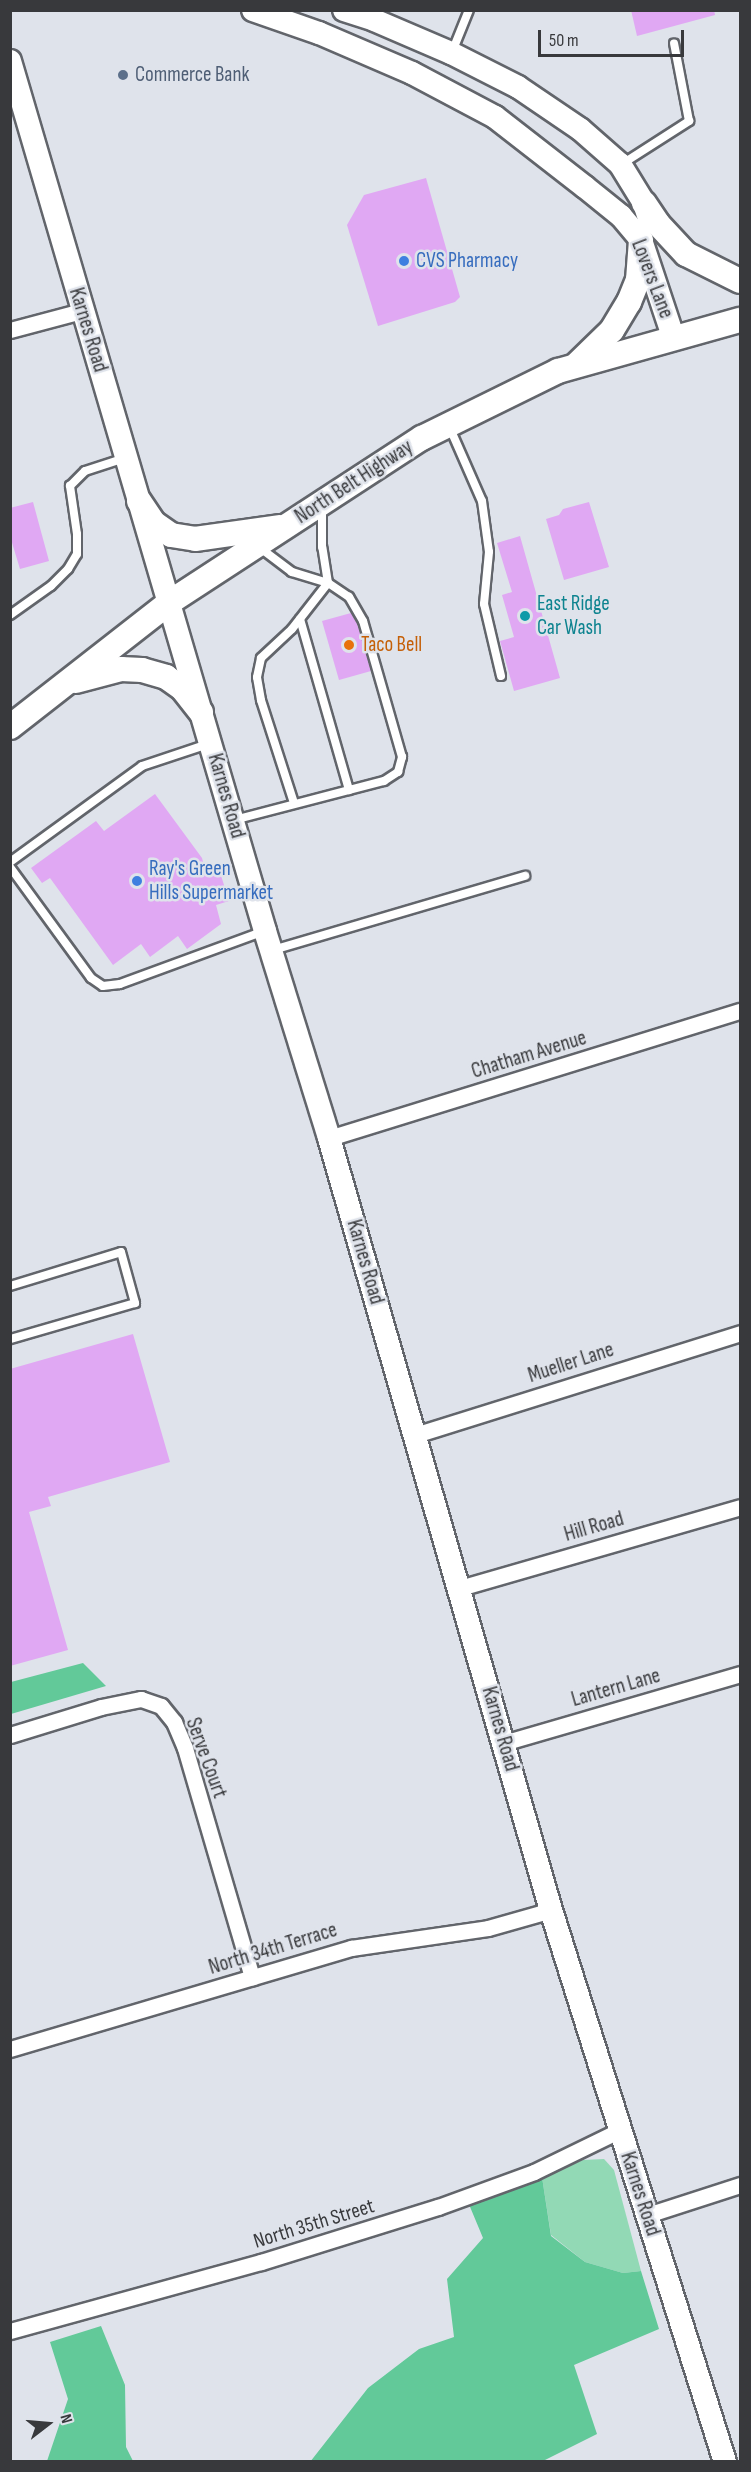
<!DOCTYPE html>
<style>
body{margin:0}
#map{position:relative;width:751px;height:2472px;overflow:hidden;background:#dfe3eb;font-family:"Sofia Sans Condensed",sans-serif}
div>[style]{position:absolute}
.green>*{inset:0;background:#92d9b5}
.forest>*{inset:0;background:#62c999}
.building>*{inset:0;background:#e0a8f3}
.roads{filter:drop-shadow(2px 0 #62656b) drop-shadow(-2px 0 #62656b) drop-shadow(0 2px #62656b) drop-shadow(0 -2px #62656b)}
.lane>*{height:8px;margin:-4px;padding:0 4px;transform-origin:4px;border-radius:4px;background:#fff}
.street>*{height:15px;margin:-7.5px;padding:0 7.5px;transform-origin:7.5px;border-radius:7.5px;background:#fff}
.secondary>*{height:22px;margin:-11px;padding:0 11px;transform-origin:11px;border-radius:11px;background:#fff}
.primary>*{height:24px;margin:-12px;padding:0 12px;transform-origin:12px;border-radius:12px;background:#fff}
.dots>*{width:16px;height:16px;translate:-50% -50%;box-sizing:border-box;border:3px solid #dfe3eb;border-radius:50%}
span{translate:-50% -50%;white-space:nowrap;text-align:center;line-height:1.15;-webkit-text-stroke:5px #dfe3eb;paint-order:stroke}
.service-label{font-size:21px;color:#4e5e75}
.left{translate:0 -50%;text-align:left}
.shop-label{font-size:21px;color:#366cbe}
.street-label{font-size:21px;color:#38393c}
.culture-label{font-size:21px;color:#0d838f}
.food-label{font-size:21px;color:#c56008}
.frame{position:absolute;inset:0;border:12px solid #38393c;pointer-events:none}
.north{position:absolute;left:18px;top:2394px;width:60px;height:60px;-webkit-text-stroke:4px #dfe3eb;paint-order:stroke;rotate:74deg;font-size:16px;font-weight:700;line-height:24px;text-align:center;color:#38393c}
.north::after{content:'';display:block;margin:auto;width:21px;height:27px;background:#38393c;clip-path:polygon(50% 0,100% 100%,50% 72%,0 100%)}
.scale{position:absolute;left:538px;top:30px;width:146px;height:27px;box-sizing:border-box;border:3px solid #38393c;border-top:0;padding-left:8px;font-size:18px;line-height:21px;white-space:nowrap;color:#38393c;-webkit-text-stroke:4px #dfe3eb;paint-order:stroke}
</style>
<div id="map">
<div class="green">
<i style="clip-path:polygon(604px 2159px,614px 2170px,641px 2271px,623px 2273px,585px 2262px,551px 2235px,542px 2177px,583px 2160px)"></i>
</div>
<div class="forest">
<i style="clip-path:polygon(83px 1663px,106px 1686px,11px 1714px,11px 1682px)"></i>
<i style="clip-path:polygon(542px 2177px,551px 2236px,585px 2262px,623px 2273px,641px 2271px,659px 2329px,574px 2365px,597px 2434px,543px 2461px,310px 2462px,368px 2388px,419px 2349px,454px 2337px,447px 2279px,483px 2238px,468px 2202px)"></i>
<i style="clip-path:polygon(101px 2326px,125px 2385px,126px 2447px,133px 2461px,47px 2461px,68px 2399px,50px 2342px)"></i>
</div>
<div class="building">
<i style="clip-path:polygon(631px 10px,714px 10px,715px 15px,637px 36px)"></i>
<i style="clip-path:polygon(426px 178px,460px 297px,455px 302px,378px 326px,347px 225px,364px 195px)"></i>
<i style="clip-path:polygon(33px 502px,49px 561px,20px 569px,10px 536px,10px 508px)"></i>
<i style="clip-path:polygon(589px 502px,609px 567px,564px 580px,546px 519px,559px 515px,563px 509px)"></i>
<i style="clip-path:polygon(520px 536px,560px 678px,514px 691px,500px 641px,514px 637px,502px 595px,512px 592px,497px 543px)"></i>
<i style="clip-path:polygon(351px 613px,357px 623px,371px 671px,339px 680px,322px 621px)"></i>
<i style="clip-path:polygon(155px 794px,202px 858px,206px 873px,219px 869px,229px 901px,216px 905px,221px 924px,187px 949px,178px 936px,150px 957px,141px 944px,113px 965px,50px 878px,42px 883px,31px 868px,96px 821px,104px 831px)"></i>
<i style="clip-path:polygon(133px 1334px,170px 1462px,48px 1497px,51px 1506px,29px 1512px,68px 1650px,10px 1666px,10px 1369px)"></i>
</div>
<div class="roads">
<div class="lane">
<i style="left:452px;top:52px;width:45px;rotate:-68deg"></i>
<i style="left:622px;top:164px;width:80px;rotate:-32.7deg"></i>
<i style="left:689px;top:121px;width:79px;rotate:-100.9deg"></i>
<i style="left:449px;top:426px;width:82px;rotate:66.3deg"></i>
<i style="left:482px;top:501px;width:51px;rotate:82.2deg"></i>
<i style="left:489px;top:552px;width:52px;rotate:95.5deg"></i>
<i style="left:484px;top:604px;width:74px;rotate:76.7deg"></i>
<i style="left:10px;top:615px;width:50px;rotate:-35.3deg"></i>
<i style="left:51px;top:586px;width:24px;rotate:-45deg"></i>
<i style="left:68px;top:569px;width:17px;rotate:-59deg"></i>
<i style="left:77px;top:554px;width:20px;rotate:-90deg"></i>
<i style="left:77px;top:534px;width:49px;rotate:-98.3deg"></i>
<i style="left:70px;top:486px;width:21px;rotate:-45deg"></i>
<i style="left:85px;top:471px;width:42px;rotate:-18deg"></i>
<i style="left:300px;top:619px;width:178px;rotate:74deg"></i>
<i style="left:294px;top:803px;width:108px;rotate:-107.8deg"></i>
<i style="left:261px;top:700px;width:23px;rotate:-100deg"></i>
<i style="left:257px;top:677px;width:19px;rotate:-78deg"></i>
<i style="left:261px;top:658px;width:42px;rotate:-43.1deg"></i>
<i style="left:292px;top:629px;width:58px;rotate:-52deg"></i>
<i style="left:328px;top:583px;width:36px;rotate:-99deg"></i>
<i style="left:322px;top:547px;width:40px;rotate:-90deg"></i>
<i style="left:234px;top:820px;width:155px;rotate:-14.6deg"></i>
<i style="left:384px;top:781px;width:17px;rotate:-33deg"></i>
<i style="left:398px;top:772px;width:16px;rotate:-75deg"></i>
<i style="left:402px;top:757px;width:141px;rotate:-106deg"></i>
<i style="left:363px;top:621px;width:28px;rotate:-120deg"></i>
<i style="left:349px;top:597px;width:25px;rotate:-146deg"></i>
<i style="left:328px;top:583px;width:38px;rotate:-163deg"></i>
<i style="left:292px;top:572px;width:40px;rotate:-143deg"></i>
<i style="left:10px;top:862px;width:163px;rotate:-36deg"></i>
<i style="left:142px;top:766px;width:70px;rotate:-18.4deg"></i>
<i style="left:10px;top:867px;width:137px;rotate:53.9deg"></i>
<i style="left:91px;top:978px;width:14px;rotate:34deg"></i>
<i style="left:103px;top:986px;width:17px;rotate:-7deg"></i>
<i style="left:120px;top:984px;width:153px;rotate:-20.2deg"></i>
<i style="left:273px;top:950px;width:263px;rotate:-16.4deg"></i>
<i style="left:10px;top:1286px;width:116px;rotate:-17deg"></i>
<i style="left:121px;top:1252px;width:53px;rotate:74.6deg"></i>
<i style="left:135px;top:1303px;width:130px;rotate:163.9deg"></i>
</div>
<div class="street">
<i style="left:10px;top:330px;width:74px;rotate:-14.8deg"></i>
<i style="left:329px;top:1138px;width:430px;rotate:-17.2deg"></i>
<i style="left:415px;top:1435px;width:341px;rotate:-17.4deg"></i>
<i style="left:460px;top:1588px;width:291px;rotate:-16.1deg"></i>
<i style="left:10px;top:1735px;width:95px;rotate:-17.1deg"></i>
<i style="left:101px;top:1707px;width:41px;rotate:-11.3deg"></i>
<i style="left:141px;top:1699px;width:21px;rotate:19deg"></i>
<i style="left:161px;top:1706px;width:21px;rotate:51deg"></i>
<i style="left:174px;top:1722px;width:28px;rotate:67deg"></i>
<i style="left:185px;top:1748px;width:239px;rotate:73.7deg"></i>
<i style="left:503px;top:1743px;width:247px;rotate:-16.2deg"></i>
<i style="left:10px;top:2049px;width:356px;rotate:-16.5deg"></i>
<i style="left:351px;top:1948px;width:138px;rotate:-8.3deg"></i>
<i style="left:488px;top:1928px;width:66px;rotate:-15.9deg"></i>
<i style="left:647px;top:2215px;width:98px;rotate:-17.9deg"></i>
<i style="left:10px;top:2331px;width:260px;rotate:-15.4deg"></i>
<i style="left:261px;top:2262px;width:185px;rotate:-17.3deg"></i>
<i style="left:438px;top:2207px;width:102px;rotate:-20deg"></i>
<i style="left:534px;top:2172px;width:96px;rotate:-26deg"></i>
</div>
<div class="secondary">
<i style="left:253px;top:10px;width:70px;rotate:19.2deg"></i>
<i style="left:319px;top:33px;width:101px;rotate:23.3deg"></i>
<i style="left:412px;top:73px;width:94px;rotate:27.9deg"></i>
<i style="left:495px;top:117px;width:114px;rotate:37.9deg"></i>
<i style="left:585px;top:187px;width:46px;rotate:38.9deg"></i>
<i style="left:621px;top:216px;width:31px;rotate:50deg"></i>
<i style="left:641px;top:240px;width:104px;rotate:71.6deg"></i>
<i style="left:344px;top:10px;width:32px;rotate:18deg"></i>
<i style="left:374px;top:20px;width:84px;rotate:23.2deg"></i>
<i style="left:451px;top:53px;width:75px;rotate:26.9deg"></i>
<i style="left:518px;top:87px;width:75px;rotate:34.1deg"></i>
<i style="left:580px;top:129px;width:53px;rotate:41.2deg"></i>
<i style="left:620px;top:164px;width:46px;rotate:58.4deg"></i>
<i style="left:644px;top:203px;width:19px;rotate:72deg"></i>
<i style="left:10px;top:61px;width:907px;rotate:73.66deg"></i>
<i style="left:265px;top:931px;width:217px;rotate:72.8deg"></i>
<i style="left:329px;top:1138px;width:803px;rotate:73.96deg"></i>
<i style="left:551px;top:1910px;width:579px;rotate:72.5deg"></i>
</div>
<div class="primary">
<i style="left:644px;top:203px;width:25px;rotate:56deg"></i>
<i style="left:658px;top:224px;width:41px;rotate:47deg"></i>
<i style="left:686px;top:254px;width:60px;rotate:26.6deg"></i>
<i style="left:578px;top:363px;width:47px;rotate:-44.1deg"></i>
<i style="left:612px;top:330px;width:33px;rotate:-59deg"></i>
<i style="left:629px;top:302px;width:24px;rotate:-68deg"></i>
<i style="left:638px;top:280px;width:40px;rotate:-85.7deg"></i>
<i style="left:139px;top:501px;width:27px;rotate:56deg"></i>
<i style="left:154px;top:523px;width:21px;rotate:35deg"></i>
<i style="left:171px;top:535px;width:24px;rotate:9deg"></i>
<i style="left:195px;top:539px;width:85px;rotate:-8.1deg"></i>
<i style="left:76px;top:681px;width:47px;rotate:-14.9deg"></i>
<i style="left:121px;top:669px;width:21px;rotate:3deg"></i>
<i style="left:142px;top:670px;width:25px;rotate:16deg"></i>
<i style="left:166px;top:677px;width:19px;rotate:35deg"></i>
<i style="left:182px;top:688px;width:31px;rotate:52deg"></i>
<i style="left:10px;top:727px;width:203px;rotate:-38deg"></i>
<i style="left:170px;top:602px;width:301px;rotate:-33.1deg"></i>
<i style="left:422px;top:438px;width:152px;rotate:-26.2deg"></i>
<i style="left:558px;top:371px;width:189px;rotate:-15.7deg"></i>
</div>
</div>
<div class="dots">
<i style="left:123px;top:75px;background:#5c6f8a"></i>
<i style="left:404px;top:261px;background:#3f7fe0"></i>
<i style="left:525px;top:616px;background:#0f9aa8"></i>
<i style="left:349px;top:645px;background:#e8710a"></i>
<i style="left:137px;top:881px;background:#3f7fe0"></i>
</div>
<div class="service-label">
<span class="left" style="left:135px;top:75px">Commerce Bank</span>
</div>
<div class="shop-label">
<span class="left" style="left:416px;top:261px">CVS Pharmacy</span>
<span class="left" style="left:149px;top:881px">Ray's Green<br>Hills Supermarket</span>
</div>
<div class="street-label">
<span style="left:652px;top:279px;rotate:69deg">Lovers Lane</span>
<span style="left:88px;top:330px;rotate:73deg">Karnes Road</span>
<span style="left:354px;top:482px;rotate:-33deg">North Belt Highway</span>
<span style="left:226px;top:796px;rotate:74deg">Karnes Road</span>
<span style="left:529px;top:1055px;rotate:-17deg">Chatham Avenue</span>
<span style="left:365px;top:1262px;rotate:74deg">Karnes Road</span>
<span style="left:571px;top:1363px;rotate:-18deg">Mueller Lane</span>
<span style="left:594px;top:1527px;rotate:-16deg">Hill Road</span>
<span style="left:616px;top:1688px;rotate:-16deg">Lantern Lane</span>
<span style="left:500px;top:1729px;rotate:74deg">Karnes Road</span>
<span style="left:206px;top:1758px;rotate:70deg">Serve Court</span>
<span style="left:273px;top:1949px;rotate:-17deg">North 34th Terrace</span>
<span style="left:640px;top:2194px;rotate:72deg">Karnes Road</span>
<span style="left:314px;top:2224px;rotate:-17deg">North 35th Street</span>
</div>
<div class="culture-label">
<span class="left" style="left:537px;top:616px">East Ridge<br>Car Wash</span>
</div>
<div class="food-label">
<span class="left" style="left:361px;top:645px">Taco Bell</span>
</div>
<div class="frame"></div>
<div class="north">N</div>
<div class="scale">50 m</div>
</div>
